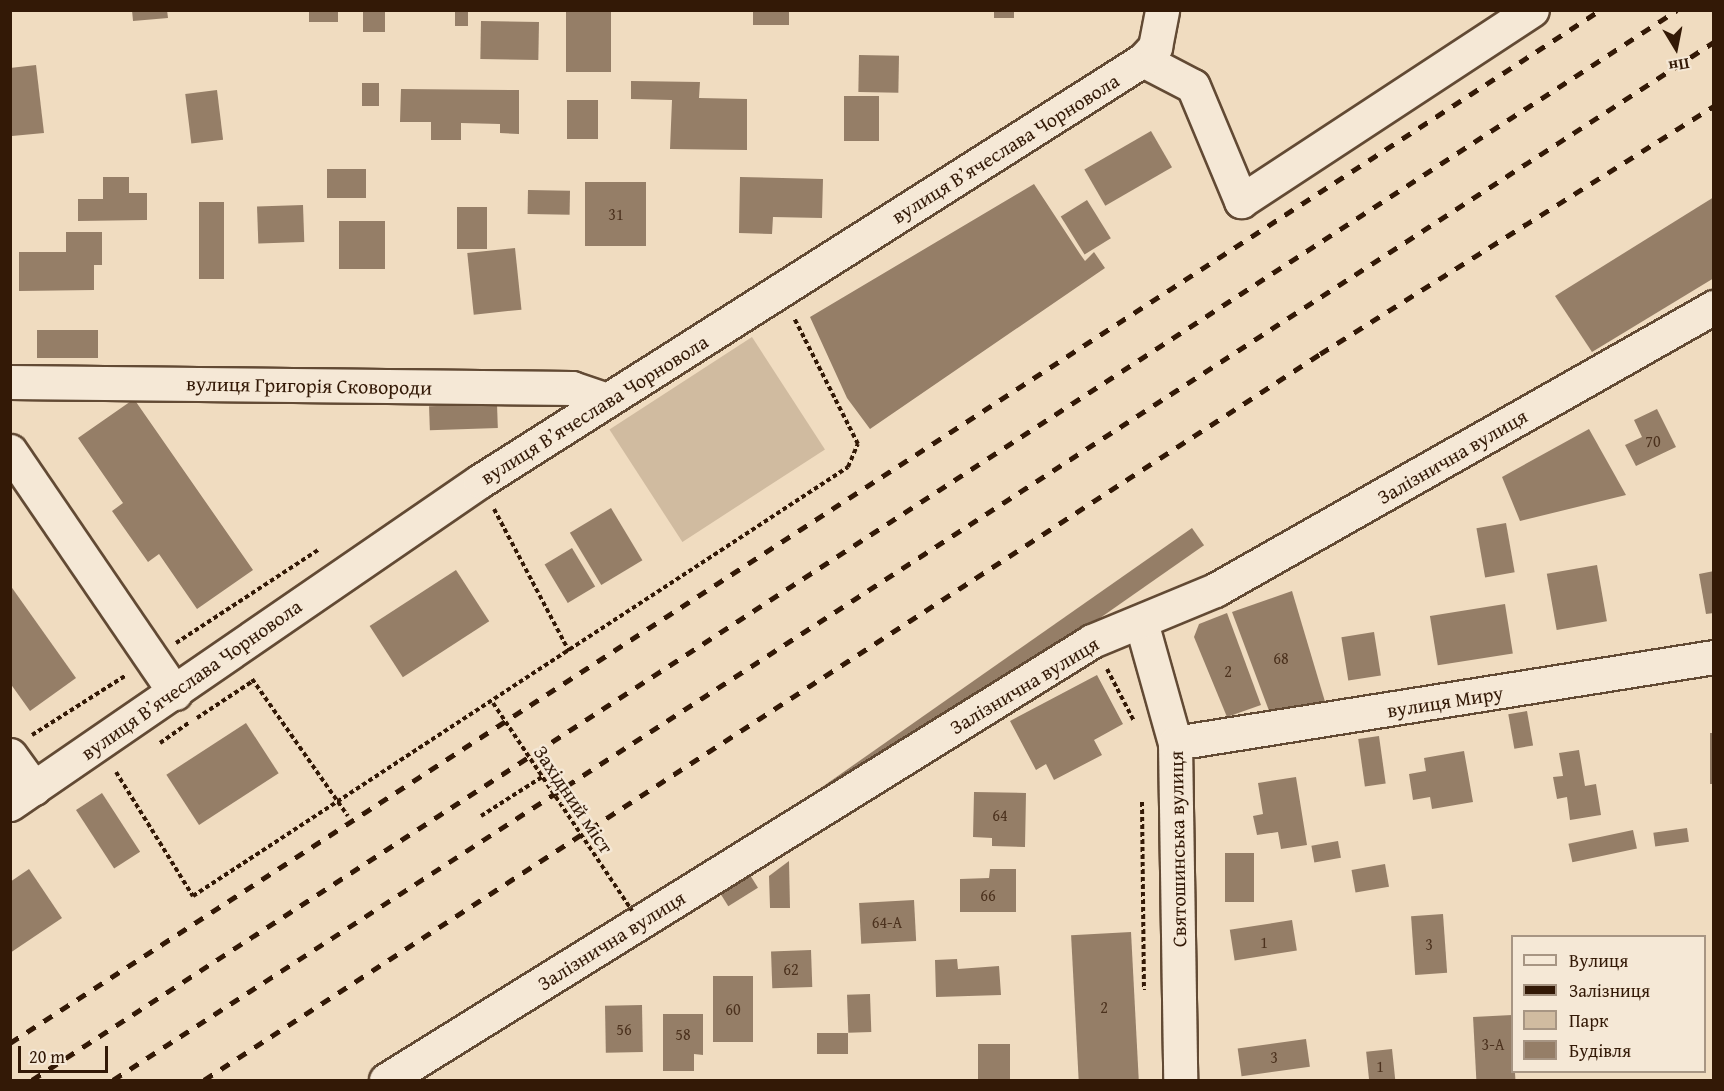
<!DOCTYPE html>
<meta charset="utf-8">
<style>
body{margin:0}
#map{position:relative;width:1724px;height:1091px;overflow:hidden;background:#f0dcc0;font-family:"Gentium Book Plus",serif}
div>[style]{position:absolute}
.green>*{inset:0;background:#d0bba0;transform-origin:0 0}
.building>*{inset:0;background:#957e67;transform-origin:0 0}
.path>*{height:4px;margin-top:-2px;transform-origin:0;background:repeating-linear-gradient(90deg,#331906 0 4.5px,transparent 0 7.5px)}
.roads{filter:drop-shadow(2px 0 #624a34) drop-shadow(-2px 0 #624a34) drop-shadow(0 2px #624a34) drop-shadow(0 -2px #624a34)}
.minor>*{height:33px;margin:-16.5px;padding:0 16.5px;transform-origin:16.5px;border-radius:16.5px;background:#f5e8d6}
.rail>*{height:4.5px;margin-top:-2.25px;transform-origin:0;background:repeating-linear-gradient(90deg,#331906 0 10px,transparent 0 20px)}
.path-bridge>*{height:4px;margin-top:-2px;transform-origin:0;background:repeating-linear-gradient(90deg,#331906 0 4.5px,transparent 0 7.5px)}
span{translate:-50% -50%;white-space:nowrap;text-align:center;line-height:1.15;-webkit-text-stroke:5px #f5e8d6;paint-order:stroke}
.number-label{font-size:16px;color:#4c321e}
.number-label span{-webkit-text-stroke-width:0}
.street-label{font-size:20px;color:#331906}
.frame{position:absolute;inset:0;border:12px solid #331906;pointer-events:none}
.legend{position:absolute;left:1511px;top:935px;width:195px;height:138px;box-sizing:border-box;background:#f5e8d6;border:2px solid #a79583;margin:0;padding:8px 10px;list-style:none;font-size:18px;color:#331906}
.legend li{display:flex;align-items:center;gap:12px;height:30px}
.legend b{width:30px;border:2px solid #a79583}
.north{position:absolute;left:1646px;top:18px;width:60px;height:60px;-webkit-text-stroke:4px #f5e8d6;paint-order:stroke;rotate:170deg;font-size:16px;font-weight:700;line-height:24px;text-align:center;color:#331906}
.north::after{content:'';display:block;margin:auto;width:21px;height:27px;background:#331906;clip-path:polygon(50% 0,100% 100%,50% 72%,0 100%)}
.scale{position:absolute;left:18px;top:1046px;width:90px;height:27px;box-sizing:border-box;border:3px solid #331906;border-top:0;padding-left:8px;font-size:18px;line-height:21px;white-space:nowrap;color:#331906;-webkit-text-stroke:4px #f5e8d6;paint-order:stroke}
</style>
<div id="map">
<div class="green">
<i style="left:752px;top:337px;width:134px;height:170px;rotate:57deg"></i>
</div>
<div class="building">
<i style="clip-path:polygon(132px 10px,167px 10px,168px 18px,133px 21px)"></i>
<i style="left:309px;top:10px;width:29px;height:12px"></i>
<i style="left:363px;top:10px;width:22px;height:22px"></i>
<i style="left:455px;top:10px;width:13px;height:16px"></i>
<i style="left:566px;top:10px;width:45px;height:62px"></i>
<i style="left:753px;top:10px;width:36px;height:15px"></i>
<i style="left:994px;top:10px;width:20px;height:8px"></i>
<i style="left:481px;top:21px;width:58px;height:38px;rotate:1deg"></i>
<i style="left:859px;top:55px;width:40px;height:37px;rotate:1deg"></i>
<i style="clip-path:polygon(36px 65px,44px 133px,12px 136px,10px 68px)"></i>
<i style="clip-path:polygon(631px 81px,700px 82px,699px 98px,747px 99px,747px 150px,670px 149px,672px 100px,631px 99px)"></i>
<i style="left:362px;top:83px;width:17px;height:23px"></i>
<i style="clip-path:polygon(401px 89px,519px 90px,519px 134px,500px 133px,500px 124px,461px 123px,461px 140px,431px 140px,431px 122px,400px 122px)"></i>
<i style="left:217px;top:90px;width:50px;height:32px;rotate:83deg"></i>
<i style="left:844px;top:96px;width:35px;height:45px"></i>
<i style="left:567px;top:100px;width:31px;height:39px"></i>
<i style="left:1151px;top:131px;width:42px;height:77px;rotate:60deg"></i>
<i style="left:327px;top:169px;width:39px;height:29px"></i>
<i style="clip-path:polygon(103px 177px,129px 177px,129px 193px,147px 193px,147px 220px,78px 221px,78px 199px,103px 199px)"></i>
<i style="clip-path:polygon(740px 177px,823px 179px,822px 218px,773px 217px,772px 234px,739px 233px)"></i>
<i style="left:585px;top:182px;width:61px;height:64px"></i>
<i style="clip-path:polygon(1034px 184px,1080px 254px,1085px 261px,1094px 252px,1105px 268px,870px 429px,847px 398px,810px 317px)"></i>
<i style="left:528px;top:190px;width:42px;height:24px;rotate:1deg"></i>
<i style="clip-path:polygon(1714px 197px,1714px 278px,1592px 352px,1555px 296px)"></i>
<i style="left:1087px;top:200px;width:45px;height:31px;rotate:58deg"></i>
<i style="left:199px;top:202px;width:25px;height:77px"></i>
<i style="left:303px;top:205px;width:37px;height:46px;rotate:88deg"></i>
<i style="left:457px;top:207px;width:30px;height:42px"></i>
<i style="left:339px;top:221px;width:46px;height:48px"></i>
<i style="clip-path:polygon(66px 232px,102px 232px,102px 265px,94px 265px,94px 290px,19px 291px,19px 252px,66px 252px)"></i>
<i style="left:515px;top:248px;width:62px;height:48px;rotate:84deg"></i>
<i style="left:37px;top:330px;width:61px;height:28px"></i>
<i style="clip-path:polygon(134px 399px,253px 570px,197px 609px,159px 554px,148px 562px,112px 511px,123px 503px,78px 438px)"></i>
<i style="left:497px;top:404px;width:24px;height:68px;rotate:88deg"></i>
<i style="clip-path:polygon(1657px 409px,1676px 447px,1636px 466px,1625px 445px,1642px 437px,1634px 420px)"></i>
<i style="clip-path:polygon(1589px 429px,1626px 495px,1520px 521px,1502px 477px)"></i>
<i style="left:611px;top:508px;width:61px;height:48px;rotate:59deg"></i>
<i style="left:1506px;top:523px;width:50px;height:30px;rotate:80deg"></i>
<i style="left:1192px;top:528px;width:21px;height:564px;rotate:55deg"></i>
<i style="left:572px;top:548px;width:45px;height:32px;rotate:59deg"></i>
<i style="left:1597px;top:565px;width:57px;height:51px;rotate:80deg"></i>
<i style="left:456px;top:570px;width:61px;height:103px;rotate:57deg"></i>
<i style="clip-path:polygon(1714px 571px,1714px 613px,1706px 614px,1699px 574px)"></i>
<i style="clip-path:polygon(10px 585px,76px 678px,30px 711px,10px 683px)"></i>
<i style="clip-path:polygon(1292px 591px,1326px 705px,1271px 716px,1232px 612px)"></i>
<i style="left:1505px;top:604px;width:50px;height:76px;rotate:81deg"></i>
<i style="clip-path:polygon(1227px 613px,1261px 705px,1227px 717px,1194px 637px,1199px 624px)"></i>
<i style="left:1374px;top:632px;width:44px;height:33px;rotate:81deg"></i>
<i style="clip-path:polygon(1097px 675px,1123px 724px,1094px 740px,1102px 755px,1054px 780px,1046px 764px,1036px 770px,1010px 721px)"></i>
<i style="left:1527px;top:711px;width:35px;height:19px;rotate:80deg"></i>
<i style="left:246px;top:723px;width:60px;height:95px;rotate:57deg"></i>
<i style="left:1710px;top:733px;width:4px;height:51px"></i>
<i style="left:1379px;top:736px;width:48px;height:21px;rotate:82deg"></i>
<i style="clip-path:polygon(1579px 750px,1585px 786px,1596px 784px,1601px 815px,1570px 820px,1567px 797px,1557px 799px,1553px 777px,1563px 776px,1559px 753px)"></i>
<i style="clip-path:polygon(1464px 751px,1473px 802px,1432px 809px,1430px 797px,1413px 800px,1409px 774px,1426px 771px,1424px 758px)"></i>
<i style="clip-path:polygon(1296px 777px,1307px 845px,1281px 849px,1278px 832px,1257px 835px,1253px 816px,1263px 814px,1258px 783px)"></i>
<i style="clip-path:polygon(974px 792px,1026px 793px,1025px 847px,992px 846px,992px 838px,973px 837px)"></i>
<i style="left:102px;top:793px;width:70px;height:31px;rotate:57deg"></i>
<i style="left:1687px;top:828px;width:14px;height:34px;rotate:82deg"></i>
<i style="left:1633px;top:830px;width:19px;height:66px;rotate:78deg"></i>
<i style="left:1338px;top:841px;width:17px;height:27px;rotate:80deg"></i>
<i style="left:1225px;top:853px;width:29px;height:49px"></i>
<i style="clip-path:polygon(789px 861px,790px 908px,770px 908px,769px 876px)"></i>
<i style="left:1385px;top:864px;width:23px;height:34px;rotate:80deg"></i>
<i style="clip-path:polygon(29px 869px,62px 918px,10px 953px,10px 882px)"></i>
<i style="clip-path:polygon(990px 869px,1016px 869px,1016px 912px,960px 912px,960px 879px,989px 878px)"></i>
<i style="left:750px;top:875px;width:15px;height:35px;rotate:58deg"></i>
<i style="left:914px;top:900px;width:41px;height:55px;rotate:87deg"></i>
<i style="left:1443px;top:914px;width:59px;height:32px;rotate:86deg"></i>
<i style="left:1292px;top:920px;width:31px;height:63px;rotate:81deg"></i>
<i style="left:1131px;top:932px;width:148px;height:60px;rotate:87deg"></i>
<i style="left:811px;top:950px;width:37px;height:40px;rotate:88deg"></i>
<i style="clip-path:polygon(957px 959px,958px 969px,999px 966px,1001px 995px,936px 997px,935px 960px)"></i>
<i style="left:713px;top:976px;width:40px;height:66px"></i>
<i style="left:870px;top:994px;width:38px;height:23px;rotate:88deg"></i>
<i style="left:642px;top:1005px;width:47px;height:37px;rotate:89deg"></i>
<i style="clip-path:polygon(663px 1014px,703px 1014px,703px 1055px,694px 1054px,694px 1071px,663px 1071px)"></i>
<i style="left:1512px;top:1015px;width:65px;height:39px;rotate:87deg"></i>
<i style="left:817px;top:1033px;width:31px;height:21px"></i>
<i style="left:1306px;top:1039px;width:28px;height:69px;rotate:82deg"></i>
<i style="left:1010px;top:1044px;width:36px;height:32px;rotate:90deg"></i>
<i style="left:1392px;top:1049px;width:31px;height:26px;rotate:84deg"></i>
</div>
<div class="path">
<i style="left:494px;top:509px;width:161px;rotate:62.2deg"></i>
<i style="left:176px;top:643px;width:170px;rotate:-33.2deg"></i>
<i style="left:1107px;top:669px;width:59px;rotate:62.6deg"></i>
<i style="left:252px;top:679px;width:167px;rotate:55deg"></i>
<i style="left:197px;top:718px;width:67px;rotate:-33.5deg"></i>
<i style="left:32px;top:735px;width:110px;rotate:-32.4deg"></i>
<i style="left:160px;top:743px;width:35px;rotate:-35deg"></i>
<i style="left:116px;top:772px;width:146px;rotate:58.2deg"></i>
<i style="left:193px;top:896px;width:783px;rotate:-33.22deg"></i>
<i style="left:848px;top:467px;width:25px;rotate:-67deg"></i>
<i style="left:858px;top:444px;width:141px;rotate:-116.9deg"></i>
<i style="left:1142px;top:802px;width:188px;rotate:89.4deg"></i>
<i style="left:481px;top:816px;width:72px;rotate:-32.6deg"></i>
</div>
<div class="roads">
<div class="minor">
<i style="left:1143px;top:60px;width:56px;rotate:27.5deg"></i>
<i style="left:1193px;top:86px;width:125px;rotate:67.3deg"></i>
<i style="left:1241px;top:201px;width:348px;rotate:-33.3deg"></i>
<i style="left:10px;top:382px;width:562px;rotate:0.61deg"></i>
<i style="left:572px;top:388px;width:36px;rotate:19deg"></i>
<i style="left:10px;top:451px;width:293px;rotate:55.7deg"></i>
<i style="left:1141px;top:622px;width:126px;rotate:74.3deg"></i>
<i style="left:1175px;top:743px;width:337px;rotate:89.1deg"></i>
<i style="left:1175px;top:743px;width:546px;rotate:-9.07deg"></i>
<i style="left:10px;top:755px;width:41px;rotate:54deg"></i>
<i style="left:10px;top:804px;width:570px;rotate:-34.5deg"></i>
<i style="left:480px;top:481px;width:785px;rotate:-32.42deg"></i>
<i style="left:1143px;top:60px;width:18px;rotate:-47deg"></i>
<i style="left:1155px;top:47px;width:38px;rotate:-79deg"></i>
<i style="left:386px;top:1080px;width:831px;rotate:-31.87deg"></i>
<i style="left:1092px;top:641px;width:133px;rotate:-22.5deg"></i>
<i style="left:1215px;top:590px;width:574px;rotate:-29.56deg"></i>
</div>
</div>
<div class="rail">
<i style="left:10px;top:1043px;width:1896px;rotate:-33.01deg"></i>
<i style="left:32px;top:1080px;width:1962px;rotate:-33.04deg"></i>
<i style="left:113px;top:1080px;width:1908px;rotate:-32.96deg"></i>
<i style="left:204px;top:1080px;width:1331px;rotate:-33.05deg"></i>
<i style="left:1320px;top:354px;width:466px;rotate:-32.2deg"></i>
</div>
<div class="path-bridge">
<i style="left:493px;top:703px;width:250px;rotate:56.2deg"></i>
</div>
<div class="number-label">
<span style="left:616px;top:214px">31</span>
<span style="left:1653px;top:441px">70</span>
<span style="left:1281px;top:658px">68</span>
<span style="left:1228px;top:671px">2</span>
<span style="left:1000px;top:815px">64</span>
<span style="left:988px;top:895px">66</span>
<span style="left:887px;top:922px">64-А</span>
<span style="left:1264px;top:942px">1</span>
<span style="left:1429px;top:944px">3</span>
<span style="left:791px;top:969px">62</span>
<span style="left:1104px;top:1007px">2</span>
<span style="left:733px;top:1009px">60</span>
<span style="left:624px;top:1029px">56</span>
<span style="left:683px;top:1034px">58</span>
<span style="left:1493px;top:1044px">3-А</span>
<span style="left:1274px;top:1057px">3</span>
<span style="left:1380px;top:1066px">1</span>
</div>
<div class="street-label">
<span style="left:1005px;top:148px;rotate:-32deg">вулиця Вʼячеслава Чорновола</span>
<span style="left:309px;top:385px;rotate:1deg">вулиця Григорія Сковороди</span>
<span style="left:594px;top:409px;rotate:-32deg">вулиця Вʼячеслава Чорновола</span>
<span style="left:1452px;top:456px;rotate:-30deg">Залізнична вулиця</span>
<span style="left:191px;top:679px;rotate:-35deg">вулиця Вʼячеслава Чорновола</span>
<span style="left:1024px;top:685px;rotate:-31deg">Залізнична вулиця</span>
<span style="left:1445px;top:701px;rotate:-9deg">вулиця Миру</span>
<span style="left:574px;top:799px;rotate:56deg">Західний міст</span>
<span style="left:1177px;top:849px;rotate:-91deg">Святошинська вулиця</span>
<span style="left:611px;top:940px;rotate:-32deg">Залізнична вулиця</span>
</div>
<div class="frame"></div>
<ul class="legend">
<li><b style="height:8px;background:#f5e8d6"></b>Вулиця</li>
<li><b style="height:8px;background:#331906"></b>Залізниця</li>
<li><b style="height:16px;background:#d0bba0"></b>Парк</li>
<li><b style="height:16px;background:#957e67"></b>Будівля</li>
</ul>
<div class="north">Пн</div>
<div class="scale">20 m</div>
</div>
